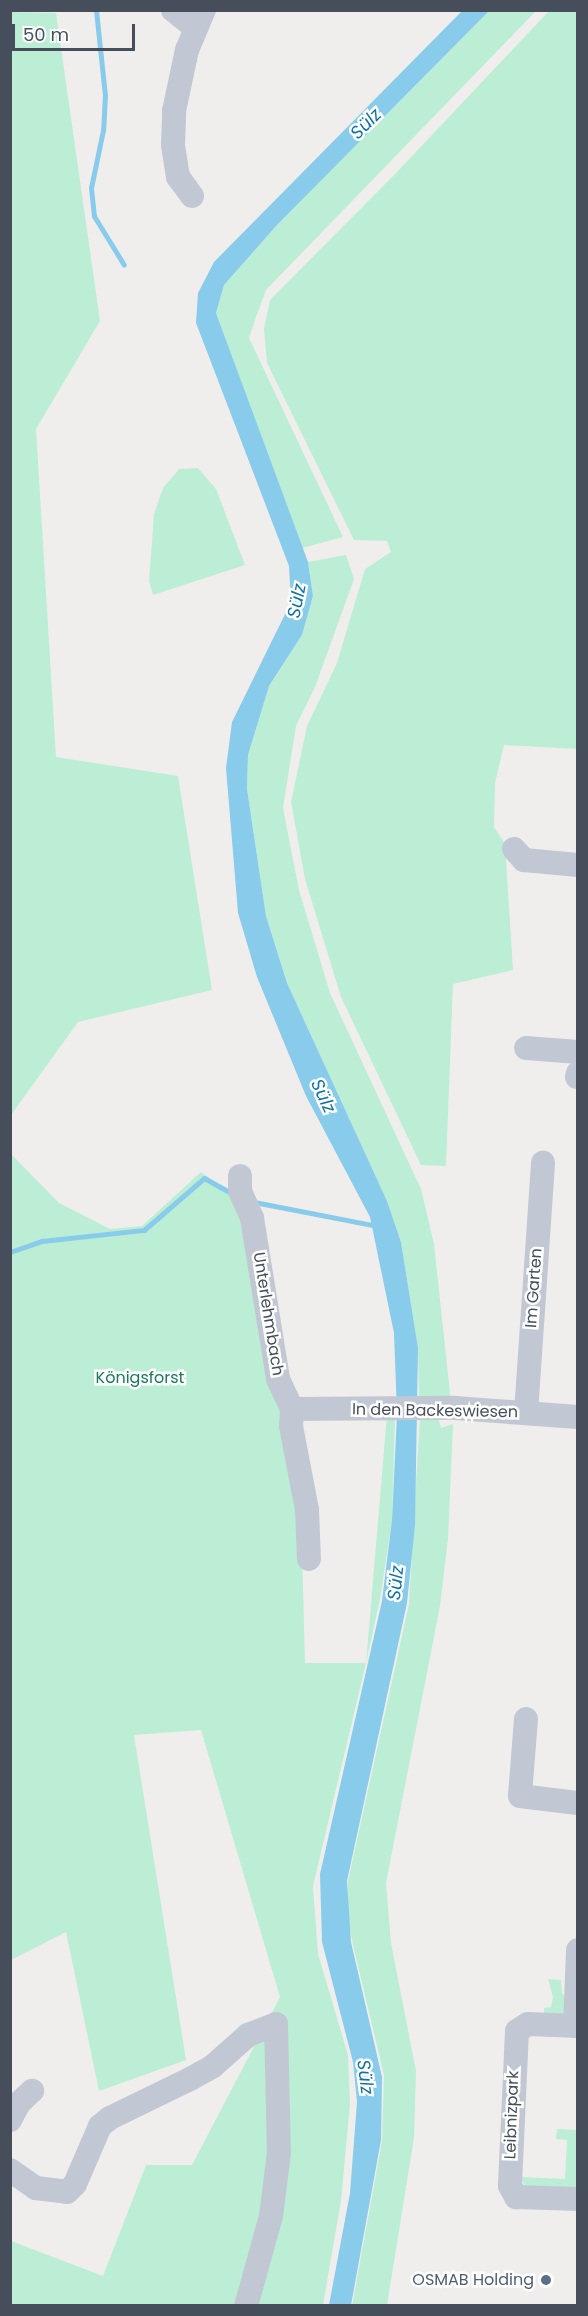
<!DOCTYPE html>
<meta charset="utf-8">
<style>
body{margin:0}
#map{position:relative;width:588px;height:2316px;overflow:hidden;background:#f0eeed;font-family:Poppins,sans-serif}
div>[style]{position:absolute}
.green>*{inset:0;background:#bbeed5}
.water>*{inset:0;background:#89cbeb}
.stream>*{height:5px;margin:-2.5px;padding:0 2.5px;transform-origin:2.5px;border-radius:2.5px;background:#89cbeb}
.minor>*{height:24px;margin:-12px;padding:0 12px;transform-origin:12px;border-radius:12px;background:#c1c8d3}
.dots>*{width:16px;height:16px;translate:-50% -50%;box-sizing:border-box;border:3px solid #fff;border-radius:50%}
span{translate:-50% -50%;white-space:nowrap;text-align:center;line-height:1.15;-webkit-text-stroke:5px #fff;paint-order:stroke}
.street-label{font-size:16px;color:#464e5b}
.park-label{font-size:16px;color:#177c55}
.service-label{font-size:16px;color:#4e5e75}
.right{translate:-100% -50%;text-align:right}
.water-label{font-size:18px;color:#0d74a7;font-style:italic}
.frame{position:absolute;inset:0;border:12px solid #464e5b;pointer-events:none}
.scale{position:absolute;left:12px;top:24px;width:123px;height:27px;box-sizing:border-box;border:3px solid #464e5b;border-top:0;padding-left:8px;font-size:18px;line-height:21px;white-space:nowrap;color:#464e5b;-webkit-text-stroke:4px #fff;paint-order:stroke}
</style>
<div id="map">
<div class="green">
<i style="clip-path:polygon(489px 11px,536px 11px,266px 290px,256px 317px,249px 338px,343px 537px,302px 548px,216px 313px,224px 285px,278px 224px)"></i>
<i style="clip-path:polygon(549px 11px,577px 11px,577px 749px,504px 745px,495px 783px,494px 827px,505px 844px,513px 970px,453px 984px,446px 1166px,421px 1165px,341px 997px,305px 879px,291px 802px,307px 726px,337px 663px,365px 569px,391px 552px,387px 541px,354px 540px,267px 363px,264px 329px,270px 300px,397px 172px)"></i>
<i style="clip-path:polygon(11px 12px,56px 13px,100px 321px,36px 429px,56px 757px,178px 776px,212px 990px,78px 1022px,11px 1115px)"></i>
<i style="clip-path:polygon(198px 468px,216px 489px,245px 565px,153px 595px,149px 581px,154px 514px,163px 488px,179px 469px)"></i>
<i style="clip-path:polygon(346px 555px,354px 579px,315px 687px,296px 726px,283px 808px,299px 890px,330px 993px,421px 1189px,434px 1244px,451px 1402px,419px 1401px,418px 1348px,401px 1242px,387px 1201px,287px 983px,266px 916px,247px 789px,248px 755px,268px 688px,302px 635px,313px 596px,308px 562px)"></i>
<i style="clip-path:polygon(10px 1153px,59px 1203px,110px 1229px,142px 1226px,201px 1172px,228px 1192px,239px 1211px,301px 1511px,305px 1663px,366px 1663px,387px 1415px,395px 1415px,392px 1521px,380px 1599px,366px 1663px,313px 1886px,318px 1954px,348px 2055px,350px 2103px,341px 2201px,323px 2305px,11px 2305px,11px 2241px,103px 2276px,146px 2165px,192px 2165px,280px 1997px,201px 1730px,134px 1735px,186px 2060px,99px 2091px,66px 1932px,11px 1960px)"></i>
<i style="clip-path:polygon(420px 1416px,438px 1416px,441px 1428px,453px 1424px,448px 1539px,440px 1606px,386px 1883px,391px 1943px,416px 2071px,414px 2138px,387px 2305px,352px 2306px,382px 2141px,384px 2075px,353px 1945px,347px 1911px,348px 1881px,409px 1604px)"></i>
<i style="clip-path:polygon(548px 1979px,561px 1980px,562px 1994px,571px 1998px,569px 2013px,544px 2018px,544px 2008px,551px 2007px,553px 1997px)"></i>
<i style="clip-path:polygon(557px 2129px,577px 2130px,577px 2190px,526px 2189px,521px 2177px,565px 2179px,567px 2140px,556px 2139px)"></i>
</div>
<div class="water">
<i style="clip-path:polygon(462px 11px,489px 11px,278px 224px,224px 285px,216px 313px,308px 562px,313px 596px,302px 635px,269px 686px,248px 755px,247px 789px,266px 916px,287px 983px,387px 1201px,401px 1242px,418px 1348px,415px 1525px,407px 1603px,347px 1881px,351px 1942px,382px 2077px,381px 2140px,351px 2305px,329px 2305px,350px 2193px,357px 2102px,353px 2062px,322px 1942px,320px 1874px,382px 1601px,392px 1520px,397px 1414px,394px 1333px,370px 1217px,306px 1096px,257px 977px,238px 913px,226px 768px,232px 722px,291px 602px,289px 566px,196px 323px,198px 293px,214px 262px)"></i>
</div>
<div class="stream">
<i style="left:96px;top:10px;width:85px;rotate:84deg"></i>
<i style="left:105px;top:95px;width:35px;rotate:93deg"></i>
<i style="left:103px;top:130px;width:59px;rotate:101.7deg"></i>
<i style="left:91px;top:188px;width:28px;rotate:84deg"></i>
<i style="left:94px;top:216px;width:57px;rotate:58.5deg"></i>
<i style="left:254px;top:1202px;width:125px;rotate:11deg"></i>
<i style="left:10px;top:1252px;width:34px;rotate:-19deg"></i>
<i style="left:42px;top:1241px;width:103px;rotate:-6.2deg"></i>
<i style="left:144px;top:1230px;width:79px;rotate:-40.9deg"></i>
<i style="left:204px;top:1178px;width:33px;rotate:29deg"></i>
</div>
<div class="minor">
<i style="left:173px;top:10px;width:27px;rotate:39deg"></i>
<i style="left:192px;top:196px;width:24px;rotate:-126deg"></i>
<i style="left:178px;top:177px;width:32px;rotate:-99deg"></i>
<i style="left:173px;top:145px;width:34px;rotate:-88deg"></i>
<i style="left:174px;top:111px;width:62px;rotate:-78deg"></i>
<i style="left:187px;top:50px;width:43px;rotate:-67deg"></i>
<i style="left:514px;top:849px;width:15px;rotate:48deg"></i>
<i style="left:524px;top:860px;width:54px;rotate:5.3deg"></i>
<i style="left:526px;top:1048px;width:52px;rotate:4.4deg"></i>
<i style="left:577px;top:1077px;width:4px;rotate:-76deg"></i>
<i style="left:240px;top:1176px;width:15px;rotate:90deg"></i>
<i style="left:240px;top:1191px;width:30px;rotate:66deg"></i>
<i style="left:252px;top:1218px;width:163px;rotate:80.8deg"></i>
<i style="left:278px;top:1379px;width:33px;rotate:65deg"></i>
<i style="left:292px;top:1409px;width:17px;rotate:93deg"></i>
<i style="left:291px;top:1426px;width:86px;rotate:79.2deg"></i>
<i style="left:307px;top:1510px;width:49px;rotate:87.7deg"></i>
<i style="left:292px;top:1409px;width:163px;rotate:-0.4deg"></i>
<i style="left:455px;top:1408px;width:123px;rotate:4.2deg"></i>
<i style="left:526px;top:1413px;width:251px;rotate:-86.1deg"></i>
<i style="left:526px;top:1719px;width:77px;rotate:94.5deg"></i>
<i style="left:520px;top:1796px;width:58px;rotate:6.9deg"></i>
<i style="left:575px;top:2026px;width:76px;rotate:-87.7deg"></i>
<i style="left:578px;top:2026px;width:50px;rotate:-177.7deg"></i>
<i style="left:528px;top:2024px;width:13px;rotate:148deg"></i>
<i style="left:517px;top:2031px;width:155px;rotate:92.6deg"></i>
<i style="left:510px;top:2186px;width:13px;rotate:61deg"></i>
<i style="left:516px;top:2197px;width:62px;rotate:1.8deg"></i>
<i style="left:10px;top:2120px;width:19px;rotate:-62deg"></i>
<i style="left:19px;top:2103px;width:18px;rotate:-43deg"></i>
<i style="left:10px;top:2170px;width:32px;rotate:35deg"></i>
<i style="left:36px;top:2188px;width:31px;rotate:7deg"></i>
<i style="left:67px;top:2192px;width:11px;rotate:-45deg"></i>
<i style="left:75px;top:2184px;width:63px;rotate:-66.7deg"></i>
<i style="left:100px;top:2126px;width:13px;rotate:-39deg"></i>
<i style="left:110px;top:2118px;width:89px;rotate:-26deg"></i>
<i style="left:190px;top:2079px;width:26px;rotate:-29deg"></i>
<i style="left:213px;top:2066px;width:47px;rotate:-41.5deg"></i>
<i style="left:248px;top:2035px;width:30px;rotate:-21deg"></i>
<i style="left:276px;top:2024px;width:129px;rotate:88.7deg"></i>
<i style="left:279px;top:2153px;width:64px;rotate:97.2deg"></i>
<i style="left:271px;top:2216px;width:93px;rotate:105.5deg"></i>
</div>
<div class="dots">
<i style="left:546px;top:2280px;background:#5c6f8a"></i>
</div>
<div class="street-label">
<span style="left:534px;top:1288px;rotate:-86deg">Im Garten</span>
<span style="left:268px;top:1314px;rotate:81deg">Unterlehmbach</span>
<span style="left:435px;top:1411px;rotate:1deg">In den Backeswiesen</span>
<span style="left:512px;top:2115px;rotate:-88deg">Leibnizpark</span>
</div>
<div class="park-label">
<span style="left:140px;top:1378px">Königsforst</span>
</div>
<div class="service-label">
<span class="right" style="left:534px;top:2280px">OSMAB Holding</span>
</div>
<div class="water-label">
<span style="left:366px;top:124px;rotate:-45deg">Sülz</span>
<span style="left:297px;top:601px;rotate:-79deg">Sülz</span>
<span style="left:323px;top:1096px;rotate:65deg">Sülz</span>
<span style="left:396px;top:1583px;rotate:-84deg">Sülz</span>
<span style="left:365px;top:2077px;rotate:83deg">Sülz</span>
</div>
<div class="frame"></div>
<div class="scale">50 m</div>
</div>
